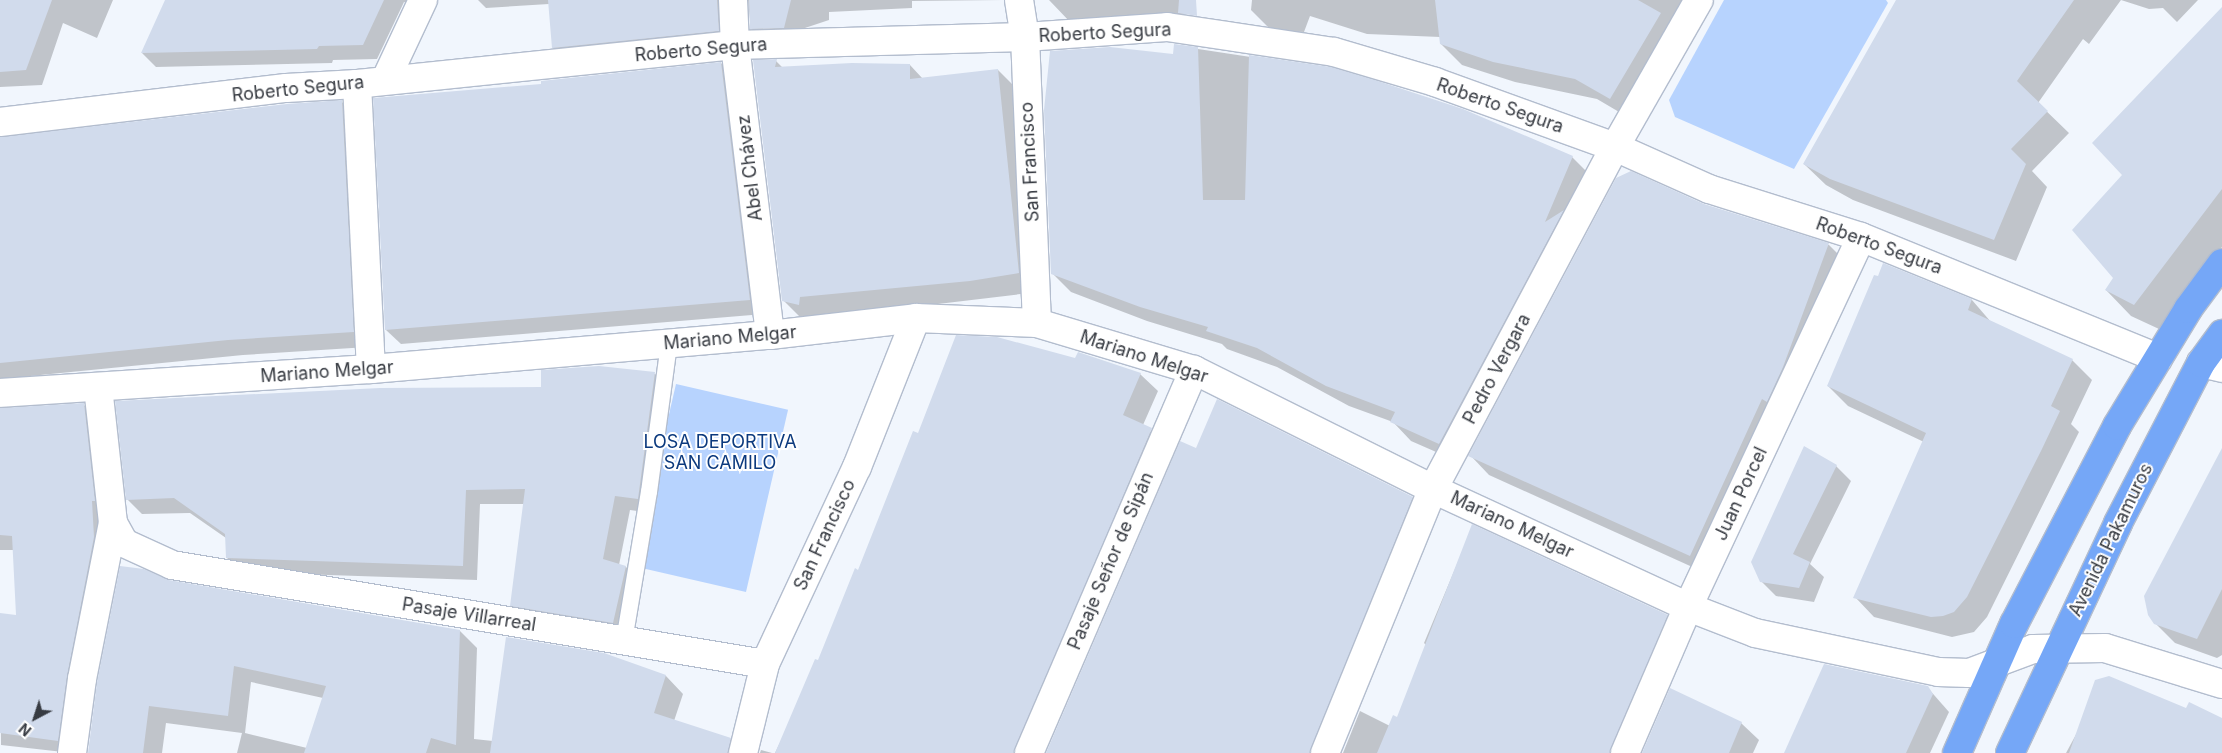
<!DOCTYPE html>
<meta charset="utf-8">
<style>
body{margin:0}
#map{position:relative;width:2222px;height:753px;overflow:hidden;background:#f1f6fd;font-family:Inter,sans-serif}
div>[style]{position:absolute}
.green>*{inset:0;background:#b7d3fe;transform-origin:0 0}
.shadow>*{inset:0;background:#0003}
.building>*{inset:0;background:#d1dbec}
.roads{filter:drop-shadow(1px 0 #b3bdce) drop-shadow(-1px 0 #b3bdce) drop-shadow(0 1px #b3bdce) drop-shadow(0 -1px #b3bdce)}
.lane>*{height:16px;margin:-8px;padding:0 8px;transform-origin:8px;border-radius:8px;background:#fff}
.street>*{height:28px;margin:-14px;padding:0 14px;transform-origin:14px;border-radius:14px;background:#fff}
.highway>*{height:28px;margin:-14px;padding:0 14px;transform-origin:14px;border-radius:14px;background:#75a7f7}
span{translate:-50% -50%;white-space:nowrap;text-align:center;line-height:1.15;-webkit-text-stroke:4px #fff;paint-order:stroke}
.street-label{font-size:18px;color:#373b42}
.park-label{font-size:18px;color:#0c3a7e}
.north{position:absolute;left:10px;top:693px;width:50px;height:50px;-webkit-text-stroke:4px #fff;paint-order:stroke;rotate:220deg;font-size:14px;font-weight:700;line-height:20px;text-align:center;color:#373b42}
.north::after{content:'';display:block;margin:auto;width:18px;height:22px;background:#373b42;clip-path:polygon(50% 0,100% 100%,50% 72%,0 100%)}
</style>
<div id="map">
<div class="green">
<i style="clip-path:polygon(1724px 0,1886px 0,1888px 3px,1794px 169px,1675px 117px,1669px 100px)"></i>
<i style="left:676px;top:384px;width:115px;height:187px;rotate:13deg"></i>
</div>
<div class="shadow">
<i style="clip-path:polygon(0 0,113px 0,97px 38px,63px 23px,42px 85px,0 87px)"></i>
<i style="clip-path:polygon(167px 0,414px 0,411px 5px,404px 2px,377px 59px,333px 60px,332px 63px,156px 67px,142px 53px)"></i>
<i style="clip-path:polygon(478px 0,745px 0,733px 45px,568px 62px,553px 48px,549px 4px,486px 8px)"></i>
<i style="clip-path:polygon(748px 0,1004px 0,912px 1px,912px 8px,829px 12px,829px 20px,802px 29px,799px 42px,766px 43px,751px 28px)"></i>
<i style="clip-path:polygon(1049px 0,1192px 0,1183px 1px,1184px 15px,1071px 23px)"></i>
<i style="clip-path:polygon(1252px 0,1691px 0,1631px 119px,1597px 99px,1515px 82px,1462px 65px,1441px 44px,1440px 37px,1367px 34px,1310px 16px,1304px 32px,1272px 31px,1251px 10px)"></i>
<i style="clip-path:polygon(1898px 0,2121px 0,2089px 44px,2083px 39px,2038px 103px,2069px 133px,2032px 171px,2047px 187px,2016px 261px,1853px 200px,1826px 185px,1804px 164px)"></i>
<i style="clip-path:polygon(2121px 0,2198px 0,2177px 22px,2163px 8px,2149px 9px)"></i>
<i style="clip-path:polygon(2222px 9px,2222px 247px,2159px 329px,2131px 316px,2106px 290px,2115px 277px,2124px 175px)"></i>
<i style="clip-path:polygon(1185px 47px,1330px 69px,1572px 157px,1591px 176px,1459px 462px,1411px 441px,1393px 422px,1349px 406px,1277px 367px,1227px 349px,1222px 344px,1147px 321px,1071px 292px,1052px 273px,1174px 56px)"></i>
<i style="clip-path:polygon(754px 61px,776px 61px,783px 68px,910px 65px,923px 79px,998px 70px,1018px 90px,1038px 292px,803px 320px,783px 300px)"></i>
<i style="clip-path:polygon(721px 63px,736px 78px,764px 314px,401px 344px,386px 330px,542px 85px)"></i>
<i style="clip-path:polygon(342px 102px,356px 116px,368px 347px,243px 355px,0 379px,0 138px)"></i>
<i style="clip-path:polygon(1704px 205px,1829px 245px,1848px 264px,1710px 575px,1489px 475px,1470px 455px)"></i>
<i style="clip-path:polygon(1884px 265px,1972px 300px,1991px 322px,2072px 360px,2092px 380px,2071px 424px,2079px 432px,1987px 617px,1974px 632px,1952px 637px,1874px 617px,1855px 597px,1924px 442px,1848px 406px,1828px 386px)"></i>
<i style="clip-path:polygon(1075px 360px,1140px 374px,1158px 391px,1143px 425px,1168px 447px,1036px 753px,775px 753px,819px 662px,918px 435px)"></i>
<i style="clip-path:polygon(655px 374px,669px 388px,652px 513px,630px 510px,619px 565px,626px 567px,641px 581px,627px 637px,526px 620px,511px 605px,525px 504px,480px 504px,477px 580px,242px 572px,227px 558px,226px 538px,190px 513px,142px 514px,127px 499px,542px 388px)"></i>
<i style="clip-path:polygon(84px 405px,98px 419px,109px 515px,72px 753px,1px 745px,0 623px,17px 617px,14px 550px,0 550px,0 409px)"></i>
<i style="clip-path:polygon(1196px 449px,1412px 498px,1430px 515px,1332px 753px,1047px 753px)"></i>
<i style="clip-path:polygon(2222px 451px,2222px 655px,2217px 658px,2175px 643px,2155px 623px)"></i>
<i style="clip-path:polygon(1836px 466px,1851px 481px,1810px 564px,1824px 577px,1814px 602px,1776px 596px,1761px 581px)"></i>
<i style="clip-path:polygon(1473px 526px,1667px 616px,1684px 633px,1632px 753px,1609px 753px,1666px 622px,1663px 622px,1609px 753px,1343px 753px,1360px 711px,1390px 726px,1397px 719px,1427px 646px,1424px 643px)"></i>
<i style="clip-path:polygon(evenodd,169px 582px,460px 631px,477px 648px,474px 739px,493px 741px,604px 654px,666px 676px,683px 694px,674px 721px,730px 739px,744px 753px,237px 753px,242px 733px,166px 723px,162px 753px,89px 753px,169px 582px,251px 682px,323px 698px,307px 748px,245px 733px,251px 682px)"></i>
<i style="clip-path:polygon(1927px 687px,1949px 712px,1930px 753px,1785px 753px)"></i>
<i style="clip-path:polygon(2187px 709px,2222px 719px,2222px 753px,2066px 753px,2079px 729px)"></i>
<i style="clip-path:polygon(1741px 723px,1759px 740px,1753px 753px,1643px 753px)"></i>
<i style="clip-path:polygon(761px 750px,772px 753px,760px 753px)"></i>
</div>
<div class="building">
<i style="clip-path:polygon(0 0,52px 0,26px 70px,0 72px)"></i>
<i style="clip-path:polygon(165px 0,384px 0,363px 45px,319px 46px,317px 49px,141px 53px)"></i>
<i style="clip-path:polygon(548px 0,717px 0,719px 31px,552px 48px)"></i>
<i style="clip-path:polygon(749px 0,791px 0,784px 28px,750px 29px)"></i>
<i style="clip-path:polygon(1179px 0,1196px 0,1197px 16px,1178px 13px)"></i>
<i style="clip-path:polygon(1435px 0,1638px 0,1661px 13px,1610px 99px,1575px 79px,1493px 62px,1440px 44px)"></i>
<i style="clip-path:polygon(1896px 0,2074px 0,2017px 81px,2048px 111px,2011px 149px,2026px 164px,1994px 240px,1830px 179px,1803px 164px)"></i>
<i style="clip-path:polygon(2222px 7px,2222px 189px,2134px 305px,2105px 290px,2113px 278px,2072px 230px,2122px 175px,2092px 143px)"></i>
<i style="clip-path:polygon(1174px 44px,1198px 47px,1203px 200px,1245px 200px,1249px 55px,1331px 67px,1378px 81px,1463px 109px,1573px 156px,1545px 222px,1564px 210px,1439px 444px,1390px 422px,1395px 412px,1326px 386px,1257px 348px,1206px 331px,1208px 327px,1140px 307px,1051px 274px,1044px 110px,1050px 51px,1110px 47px,1173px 54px)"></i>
<i style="clip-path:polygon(777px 59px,775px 67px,852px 63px,910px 64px,910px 79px,998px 69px,1019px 273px,970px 281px,800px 297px,799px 305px,782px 301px,753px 60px)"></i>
<i style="clip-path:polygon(721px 62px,750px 300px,385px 330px,373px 98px,541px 84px,541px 81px)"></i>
<i style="clip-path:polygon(342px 100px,354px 332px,228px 340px,0 363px,0 137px,287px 104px)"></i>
<i style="clip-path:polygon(1631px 171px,1704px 204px,1829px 243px,1783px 367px,1767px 402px,1762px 399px,1690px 556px,1468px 456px,1616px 178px)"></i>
<i style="clip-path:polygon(1883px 263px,1972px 299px,1968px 310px,2073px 359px,2051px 406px,2060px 411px,2041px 451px,1967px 597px,1954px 612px,1943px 616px,1931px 617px,1853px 598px,1926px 433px,1827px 386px,1874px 275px,1878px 276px)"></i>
<i style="clip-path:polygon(956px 335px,997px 337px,1075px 358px,1078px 352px,1141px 373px,1123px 415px,1152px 428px,1014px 753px,775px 753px,815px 659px,818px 660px,855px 568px,858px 570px,913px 431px,918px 433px)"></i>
<i style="clip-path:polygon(599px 366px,655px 372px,638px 499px,615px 496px,603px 559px,626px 566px,613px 623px,510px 606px,525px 489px,466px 490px,463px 566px,226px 558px,225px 534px,174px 498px,126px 500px,115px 401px,380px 388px,541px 387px,541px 370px)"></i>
<i style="clip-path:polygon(1217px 399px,1413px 497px,1310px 753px,1046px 753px,1180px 441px,1196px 448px)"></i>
<i style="clip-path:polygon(84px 403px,95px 501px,92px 501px,94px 537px,67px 676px,58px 741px,0 733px,0 613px,16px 615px,12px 536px,0 535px,0 408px)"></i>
<i style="clip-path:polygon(1804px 446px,1837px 465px,1793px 554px,1810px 562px,1799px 588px,1760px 582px,1751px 562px)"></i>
<i style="clip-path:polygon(2222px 448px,2222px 589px,2197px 639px,2154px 624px,2148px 615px,2144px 596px)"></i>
<i style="clip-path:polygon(1472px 524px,1668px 615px,1610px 753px,1377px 753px,1393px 715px,1397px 717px)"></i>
<i style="clip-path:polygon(120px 566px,144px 569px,169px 580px,460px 630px,456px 745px,431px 738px,426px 753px,304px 753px,326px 686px,234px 666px,228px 716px,149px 706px,143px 753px,88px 753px,97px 682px)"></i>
<i style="clip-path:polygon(506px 637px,604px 653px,666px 675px,654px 713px,731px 738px,728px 753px,490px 753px)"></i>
<i style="clip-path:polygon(1824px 664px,1928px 686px,1933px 694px,1906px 753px,1784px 753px)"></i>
<i style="clip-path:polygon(2109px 676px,2186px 708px,2189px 702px,2222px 718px,2222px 753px,2069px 753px,2095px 680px)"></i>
<i style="clip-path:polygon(1670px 688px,1742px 722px,1729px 753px,1642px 753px)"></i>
</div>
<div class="roads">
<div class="lane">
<i style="left:624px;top:641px;width:151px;rotate:-80.5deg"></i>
<i style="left:649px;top:492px;width:149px;rotate:-82.3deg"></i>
</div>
<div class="street">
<i style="left:733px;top:0;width:45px;rotate:87.5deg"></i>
<i style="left:735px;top:45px;width:292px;rotate:83.1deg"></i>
<i style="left:1019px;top:0;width:37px;rotate:81deg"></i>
<i style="left:1025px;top:37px;width:286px;rotate:87.6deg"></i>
<i style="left:386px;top:79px;width:87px;rotate:-64.9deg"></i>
<i style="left:357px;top:84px;width:285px;rotate:87.2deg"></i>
<i style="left:0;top:122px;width:288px;rotate:-6.8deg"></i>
<i style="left:286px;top:88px;width:71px;rotate:-3.2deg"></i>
<i style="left:357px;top:84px;width:380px;rotate:-5.9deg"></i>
<i style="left:735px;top:45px;width:290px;rotate:-1.6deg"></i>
<i style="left:1025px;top:37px;width:142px;rotate:-4deg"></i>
<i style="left:1167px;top:27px;width:169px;rotate:8.5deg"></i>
<i style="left:1334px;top:52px;width:105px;rotate:16.5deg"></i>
<i style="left:1435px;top:82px;width:191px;rotate:19.9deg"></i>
<i style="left:1615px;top:147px;width:103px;rotate:24.1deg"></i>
<i style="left:1709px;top:189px;width:159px;rotate:17.5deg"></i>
<i style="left:1861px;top:237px;width:321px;rotate:22.2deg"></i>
<i style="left:2201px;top:363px;width:22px;rotate:13deg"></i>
<i style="left:98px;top:387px;width:137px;rotate:83.7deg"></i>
<i style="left:113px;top:523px;width:23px;rotate:61deg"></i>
<i style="left:124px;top:543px;width:53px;rotate:24.6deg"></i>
<i style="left:172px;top:565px;width:601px;rotate:9.48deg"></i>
<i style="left:0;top:393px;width:372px;rotate:-3.7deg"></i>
<i style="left:371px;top:369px;width:400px;rotate:-4.9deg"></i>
<i style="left:770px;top:335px;width:147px;rotate:-6.6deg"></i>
<i style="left:916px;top:318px;width:121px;rotate:2.4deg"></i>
<i style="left:1037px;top:323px;width:164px;rotate:16.7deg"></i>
<i style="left:1194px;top:370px;width:267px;rotate:26.5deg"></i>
<i style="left:1433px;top:489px;width:281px;rotate:24.8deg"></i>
<i style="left:1688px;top:607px;width:72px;rotate:21.2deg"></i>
<i style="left:1755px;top:633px;width:187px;rotate:12deg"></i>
<i style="left:1938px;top:672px;width:31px;rotate:2deg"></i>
<i style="left:1969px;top:673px;width:68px;rotate:-20.6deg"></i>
<i style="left:2033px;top:649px;width:72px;rotate:-0.8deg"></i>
<i style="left:2105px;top:648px;width:122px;rotate:17.1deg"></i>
<i style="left:72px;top:753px;width:75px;rotate:-82.3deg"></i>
<i style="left:82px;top:679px;width:159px;rotate:-78.8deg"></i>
<i style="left:743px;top:753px;width:92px;rotate:-76.1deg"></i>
<i style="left:765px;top:664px;width:217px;rotate:-65deg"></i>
<i style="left:857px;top:467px;width:160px;rotate:-68.4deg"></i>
<i style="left:1029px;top:753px;width:417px;rotate:-66.7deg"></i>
<i style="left:1325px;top:753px;width:285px;rotate:-67.8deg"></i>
<i style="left:1433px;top:489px;width:387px;rotate:-62deg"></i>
<i style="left:1615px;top:147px;width:169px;rotate:-60.3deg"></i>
<i style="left:1625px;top:753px;width:159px;rotate:-66.7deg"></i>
<i style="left:1688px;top:607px;width:408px;rotate:-64.9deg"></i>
</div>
<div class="highway">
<i style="left:1957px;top:753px;width:141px;rotate:-66.2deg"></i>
<i style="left:2014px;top:624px;width:223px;rotate:-62.5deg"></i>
<i style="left:2117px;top:426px;width:137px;rotate:-58.7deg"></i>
<i style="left:2188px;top:309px;width:57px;rotate:-53.5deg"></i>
<i style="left:2010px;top:753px;width:254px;rotate:-64.8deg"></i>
<i style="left:2118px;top:523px;width:180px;rotate:-62.6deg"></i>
<i style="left:2201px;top:363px;width:36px;rotate:-54deg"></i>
</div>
</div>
<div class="street-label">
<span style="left:1105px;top:33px;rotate:-3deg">Roberto Segura</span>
<span style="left:701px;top:50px;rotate:-5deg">Roberto Segura</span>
<span style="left:298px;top:89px;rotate:-6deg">Roberto Segura</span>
<span style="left:1500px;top:106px;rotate:19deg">Roberto Segura</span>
<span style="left:1030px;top:162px;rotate:-93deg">San Francisco</span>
<span style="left:750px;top:168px;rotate:-97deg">Abel Chávez</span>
<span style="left:1879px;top:246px;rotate:20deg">Roberto Segura</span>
<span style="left:730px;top:338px;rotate:-5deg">Mariano Melgar</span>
<span style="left:1144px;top:357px;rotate:18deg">Mariano Melgar</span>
<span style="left:1497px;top:369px;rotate:-62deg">Pedro Vergara</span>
<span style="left:327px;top:372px;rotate:-4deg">Mariano Melgar</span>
<span style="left:1741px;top:494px;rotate:-65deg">Juan Porcel</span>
<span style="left:1512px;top:525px;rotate:25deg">Mariano Melgar</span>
<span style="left:825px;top:535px;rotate:-65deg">San Francisco</span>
<span style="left:2111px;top:540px;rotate:-64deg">Avenida Pakamuros</span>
<span style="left:1111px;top:561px;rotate:-67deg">Pasaje Señor de Sipán</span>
<span style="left:469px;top:615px;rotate:9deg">Pasaje Villarreal</span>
</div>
<div class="park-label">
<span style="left:720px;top:453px">LOSA DEPORTIVA<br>SAN CAMILO</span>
</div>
<div class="north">N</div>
</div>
